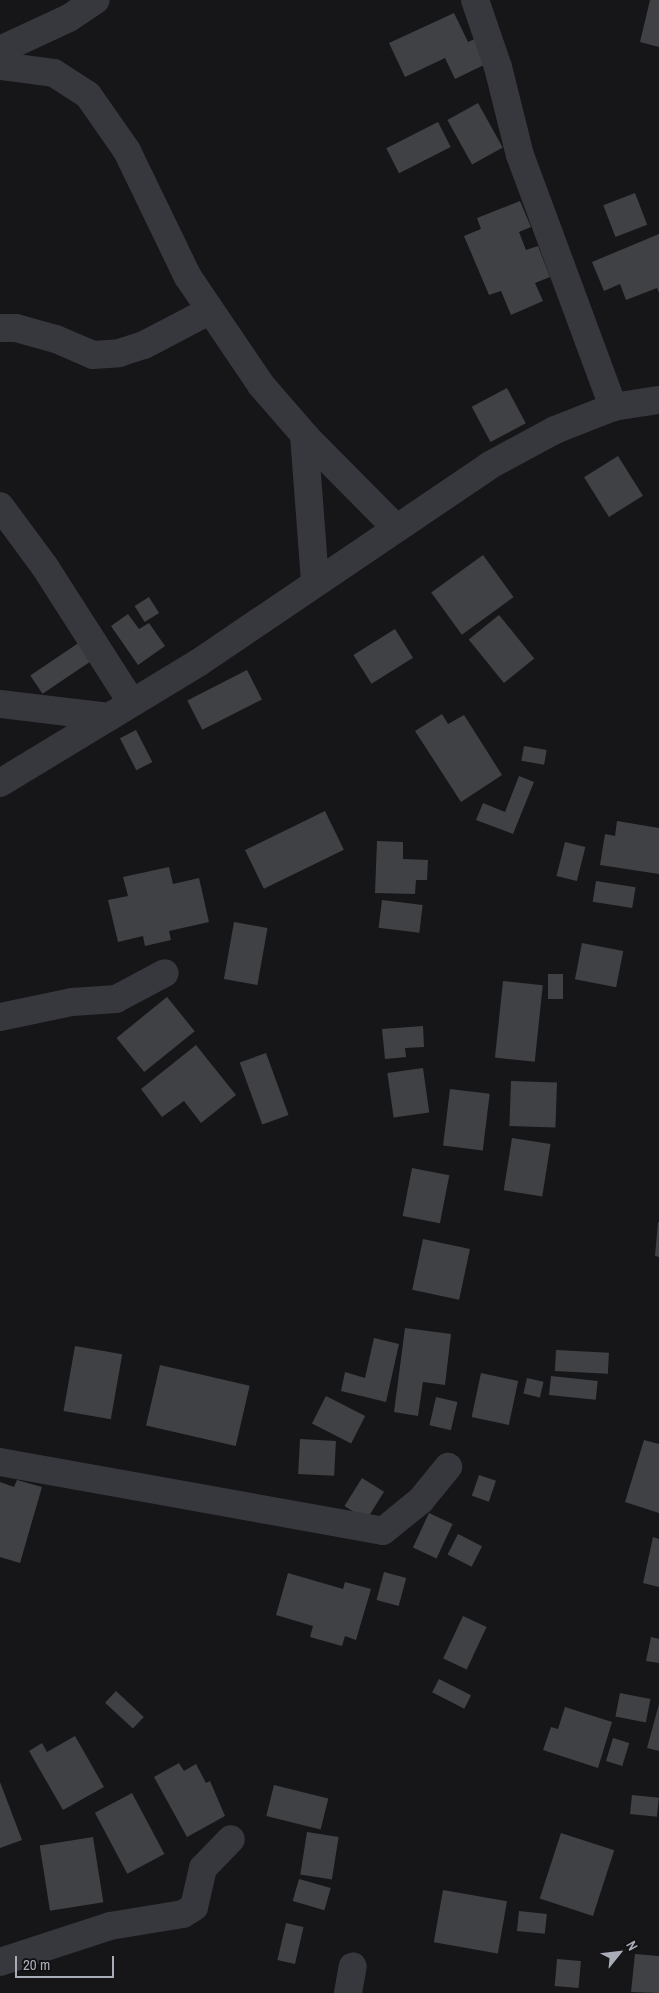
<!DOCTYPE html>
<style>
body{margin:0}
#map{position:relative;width:659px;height:1993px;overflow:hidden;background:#161618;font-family:"Archivo Narrow",sans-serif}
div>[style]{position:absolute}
.building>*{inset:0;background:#404145;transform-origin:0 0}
.street>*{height:28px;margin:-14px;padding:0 14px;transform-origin:14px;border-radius:14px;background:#37383d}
span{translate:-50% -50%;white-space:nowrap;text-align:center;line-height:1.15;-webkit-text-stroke:4px #111113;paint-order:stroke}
.north{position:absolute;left:594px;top:1928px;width:50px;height:50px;-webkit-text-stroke:4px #111113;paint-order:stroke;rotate:61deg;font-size:14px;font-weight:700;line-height:20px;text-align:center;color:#a8adb8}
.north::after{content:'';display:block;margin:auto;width:18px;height:22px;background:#a8adb8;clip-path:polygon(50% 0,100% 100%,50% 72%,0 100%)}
.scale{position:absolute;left:15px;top:1956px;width:99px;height:22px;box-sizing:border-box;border:2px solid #a8adb8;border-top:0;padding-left:6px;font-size:15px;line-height:18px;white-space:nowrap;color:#a8adb8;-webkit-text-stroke:4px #111113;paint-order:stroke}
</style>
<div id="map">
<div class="building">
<i style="clip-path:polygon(650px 0,659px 0,659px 47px,640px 42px)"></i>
<i style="clip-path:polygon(454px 13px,468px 42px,479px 37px,490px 62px,455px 79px,445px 58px,405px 77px,389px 43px)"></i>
<i style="left:478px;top:103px;width:51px;height:35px;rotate:61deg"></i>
<i style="left:438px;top:122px;width:28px;height:58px;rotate:63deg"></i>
<i style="left:635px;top:193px;width:34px;height:34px;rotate:69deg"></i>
<i style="clip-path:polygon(520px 201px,531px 227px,519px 232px,526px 250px,538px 246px,550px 277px,535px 283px,543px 301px,511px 315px,501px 291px,489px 295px,464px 236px,481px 229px,477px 218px)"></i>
<i style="clip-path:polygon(659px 234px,659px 293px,657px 288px,626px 300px,620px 284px,604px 291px,592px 262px)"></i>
<i style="left:507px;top:388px;width:40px;height:40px;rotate:62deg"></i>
<i style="left:618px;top:456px;width:47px;height:40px;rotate:58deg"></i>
<i style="left:483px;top:555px;width:52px;height:64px;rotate:54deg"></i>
<i style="left:149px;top:597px;width:19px;height:17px;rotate:58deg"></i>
<i style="clip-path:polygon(128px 614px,139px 629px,149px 623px,165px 646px,138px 665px,111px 626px)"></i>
<i style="left:499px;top:615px;width:56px;height:39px;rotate:51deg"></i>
<i style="left:395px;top:629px;width:34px;height:49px;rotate:58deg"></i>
<i style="left:80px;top:642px;width:22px;height:60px;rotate:56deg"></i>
<i style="left:247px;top:670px;width:33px;height:67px;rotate:63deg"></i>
<i style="clip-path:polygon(442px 714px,448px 724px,464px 715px,502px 775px,461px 802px,415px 731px)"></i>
<i style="left:136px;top:730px;width:36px;height:18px;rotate:63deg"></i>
<i style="left:524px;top:746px;width:23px;height:15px;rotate:10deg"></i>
<i style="clip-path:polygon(519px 776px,534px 782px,513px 834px,476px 820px,483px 803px,505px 812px)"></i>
<i style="left:325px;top:811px;width:43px;height:89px;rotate:64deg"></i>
<i style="clip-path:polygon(617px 821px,659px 828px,659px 874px,600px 865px,605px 834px,615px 836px)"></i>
<i style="clip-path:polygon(377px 841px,403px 842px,403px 859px,428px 860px,427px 880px,416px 880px,415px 894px,375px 893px)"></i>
<i style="left:565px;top:842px;width:21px;height:35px;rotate:14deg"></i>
<i style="clip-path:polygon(169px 867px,173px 884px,199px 878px,209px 922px,169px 931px,171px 940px,145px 946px,143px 936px,118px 942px,108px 900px,128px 896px,123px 877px)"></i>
<i style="left:596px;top:881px;width:40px;height:21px;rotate:9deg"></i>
<i style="left:382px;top:900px;width:41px;height:28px;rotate:7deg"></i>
<i style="left:234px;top:922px;width:34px;height:58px;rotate:10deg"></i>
<i style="left:582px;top:943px;width:42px;height:37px;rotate:11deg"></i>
<i style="left:548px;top:974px;width:15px;height:25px"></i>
<i style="left:503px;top:981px;width:40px;height:77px;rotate:6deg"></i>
<i style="left:167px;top:997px;width:44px;height:65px;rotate:51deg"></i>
<i style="clip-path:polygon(423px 1026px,424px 1047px,405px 1048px,406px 1057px,385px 1059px,382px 1029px)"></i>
<i style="clip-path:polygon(196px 1045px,236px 1095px,201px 1123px,184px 1101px,162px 1117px,141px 1089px)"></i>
<i style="left:266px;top:1053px;width:66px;height:28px;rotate:70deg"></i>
<i style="left:423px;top:1068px;width:45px;height:36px;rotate:82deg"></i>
<i style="left:511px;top:1081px;width:46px;height:45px;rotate:2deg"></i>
<i style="left:450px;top:1089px;width:40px;height:57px;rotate:7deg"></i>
<i style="left:512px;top:1138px;width:39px;height:53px;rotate:9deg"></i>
<i style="left:412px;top:1168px;width:38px;height:49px;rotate:11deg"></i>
<i style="clip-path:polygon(658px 1222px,659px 1222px,659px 1257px,655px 1256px)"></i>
<i style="left:423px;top:1239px;width:48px;height:52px;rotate:12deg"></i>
<i style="clip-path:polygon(405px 1328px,451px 1334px,445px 1385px,423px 1382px,418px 1416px,394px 1412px)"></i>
<i style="clip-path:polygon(374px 1338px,399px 1344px,386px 1402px,341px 1391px,345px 1372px,365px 1378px)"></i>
<i style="left:75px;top:1346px;width:48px;height:66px;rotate:10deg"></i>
<i style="left:556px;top:1350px;width:53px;height:21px;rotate:3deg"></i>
<i style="left:160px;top:1365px;width:92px;height:62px;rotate:13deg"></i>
<i style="left:481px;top:1373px;width:38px;height:45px;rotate:12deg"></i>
<i style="left:551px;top:1376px;width:47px;height:19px;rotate:6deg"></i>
<i style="left:527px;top:1378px;width:17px;height:16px;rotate:13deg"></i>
<i style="left:326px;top:1396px;width:44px;height:31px;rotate:27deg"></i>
<i style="left:436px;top:1397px;width:22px;height:29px;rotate:13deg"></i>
<i style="left:300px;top:1439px;width:36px;height:35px;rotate:3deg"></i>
<i style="clip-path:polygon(644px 1440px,659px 1444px,659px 1513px,625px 1502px)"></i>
<i style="left:479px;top:1475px;width:18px;height:22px;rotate:19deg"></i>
<i style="left:362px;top:1478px;width:26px;height:33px;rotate:32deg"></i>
<i style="clip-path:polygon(17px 1480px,42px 1487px,20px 1563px,0 1557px,0 1482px,14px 1487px)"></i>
<i style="left:429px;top:1513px;width:26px;height:38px;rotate:25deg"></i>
<i style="left:458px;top:1534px;width:27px;height:23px;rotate:27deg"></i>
<i style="clip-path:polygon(653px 1537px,659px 1539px,659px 1587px,643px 1583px)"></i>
<i style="left:384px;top:1572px;width:23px;height:29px;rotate:15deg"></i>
<i style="clip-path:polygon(288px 1573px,343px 1589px,345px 1582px,371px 1589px,356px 1640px,345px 1636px,342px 1646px,310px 1637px,313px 1626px,276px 1615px)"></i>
<i style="left:463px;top:1616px;width:26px;height:47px;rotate:25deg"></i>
<i style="clip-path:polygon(651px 1637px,659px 1639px,659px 1663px,646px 1661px)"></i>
<i style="left:439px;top:1679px;width:36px;height:15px;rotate:27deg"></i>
<i style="left:116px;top:1691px;width:38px;height:16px;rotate:43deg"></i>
<i style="left:620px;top:1693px;width:31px;height:24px;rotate:11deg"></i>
<i style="clip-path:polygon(659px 1704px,659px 1751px,647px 1748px)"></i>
<i style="clip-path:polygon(565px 1707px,612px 1722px,598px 1768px,543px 1750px,551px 1727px,558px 1729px)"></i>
<i style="clip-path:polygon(75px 1736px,104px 1787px,63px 1810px,29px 1751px,42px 1743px,47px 1752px)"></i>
<i style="left:613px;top:1738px;width:17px;height:24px;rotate:17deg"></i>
<i style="clip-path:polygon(179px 1763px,184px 1771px,196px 1764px,206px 1783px,210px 1781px,225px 1816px,187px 1837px,154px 1777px)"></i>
<i style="clip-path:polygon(0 1782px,22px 1840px,0 1848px)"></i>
<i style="left:274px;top:1785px;width:56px;height:32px;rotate:14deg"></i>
<i style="left:132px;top:1793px;width:69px;height:42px;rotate:62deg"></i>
<i style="left:632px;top:1795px;width:27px;height:19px;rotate:6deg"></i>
<i style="left:307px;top:1832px;width:32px;height:43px;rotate:9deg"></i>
<i style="left:561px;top:1833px;width:56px;height:69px;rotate:18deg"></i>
<i style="left:93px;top:1837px;width:66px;height:54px;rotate:81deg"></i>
<i style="left:299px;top:1879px;width:33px;height:23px;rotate:16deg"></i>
<i style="left:443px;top:1890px;width:65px;height:53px;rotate:10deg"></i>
<i style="left:519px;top:1911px;width:28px;height:20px;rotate:6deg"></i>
<i style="left:286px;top:1923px;width:18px;height:38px;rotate:13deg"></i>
<i style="clip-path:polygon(635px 1954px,659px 1956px,659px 1993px,631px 1992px)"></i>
<i style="left:557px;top:1959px;width:24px;height:27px;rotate:5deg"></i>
</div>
<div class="street">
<i style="left:475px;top:0;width:71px;rotate:71.1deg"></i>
<i style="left:498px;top:67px;width:91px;rotate:76deg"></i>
<i style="left:520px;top:155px;width:269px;rotate:69.7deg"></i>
<i style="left:0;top:50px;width:76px;rotate:-24.9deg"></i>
<i style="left:69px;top:18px;width:32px;rotate:-34deg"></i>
<i style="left:0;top:66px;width:54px;rotate:7.4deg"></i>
<i style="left:54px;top:73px;width:40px;rotate:32.9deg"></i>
<i style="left:88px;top:95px;width:68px;rotate:55.1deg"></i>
<i style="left:127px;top:151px;width:140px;rotate:64.2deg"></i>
<i style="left:188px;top:277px;width:130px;rotate:55.9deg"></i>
<i style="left:261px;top:385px;width:70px;rotate:49deg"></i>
<i style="left:307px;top:438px;width:127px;rotate:45.3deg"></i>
<i style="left:0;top:328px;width:16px"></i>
<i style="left:16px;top:328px;width:41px;rotate:15.4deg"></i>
<i style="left:56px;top:339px;width:40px;rotate:23.4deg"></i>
<i style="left:93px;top:355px;width:26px;rotate:-4deg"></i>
<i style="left:119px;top:353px;width:26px;rotate:-18deg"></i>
<i style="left:144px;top:345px;width:73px;rotate:-27.6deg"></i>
<i style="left:304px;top:435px;width:148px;rotate:85.7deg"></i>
<i style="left:0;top:506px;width:76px;rotate:53.6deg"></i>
<i style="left:45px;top:567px;width:161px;rotate:57.4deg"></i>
<i style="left:0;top:704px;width:110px;rotate:6.8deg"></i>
<i style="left:0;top:783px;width:232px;rotate:-31.2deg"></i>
<i style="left:198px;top:663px;width:353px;rotate:-34.1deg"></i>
<i style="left:490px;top:465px;width:74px;rotate:-28.3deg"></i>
<i style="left:555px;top:430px;width:62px;rotate:-21.6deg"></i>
<i style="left:613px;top:407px;width:47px;rotate:-8.7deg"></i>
<i style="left:0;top:1017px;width:74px;rotate:-11.8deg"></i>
<i style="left:72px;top:1002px;width:44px;rotate:-3.9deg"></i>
<i style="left:116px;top:999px;width:55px;rotate:-28deg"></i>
<i style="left:0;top:1462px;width:389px;rotate:10.2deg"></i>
<i style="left:383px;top:1531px;width:49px;rotate:-39.2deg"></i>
<i style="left:421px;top:1500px;width:43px;rotate:-50.7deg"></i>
<i style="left:0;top:1962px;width:116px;rotate:-18.1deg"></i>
<i style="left:110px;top:1926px;width:74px;rotate:-9.3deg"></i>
<i style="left:183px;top:1914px;width:13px;rotate:-32deg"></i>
<i style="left:194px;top:1907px;width:40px;rotate:-77deg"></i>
<i style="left:203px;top:1868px;width:40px;rotate:-46deg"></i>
<i style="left:348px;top:1993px;width:27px;rotate:-80deg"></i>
</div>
<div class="north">N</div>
<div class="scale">20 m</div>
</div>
